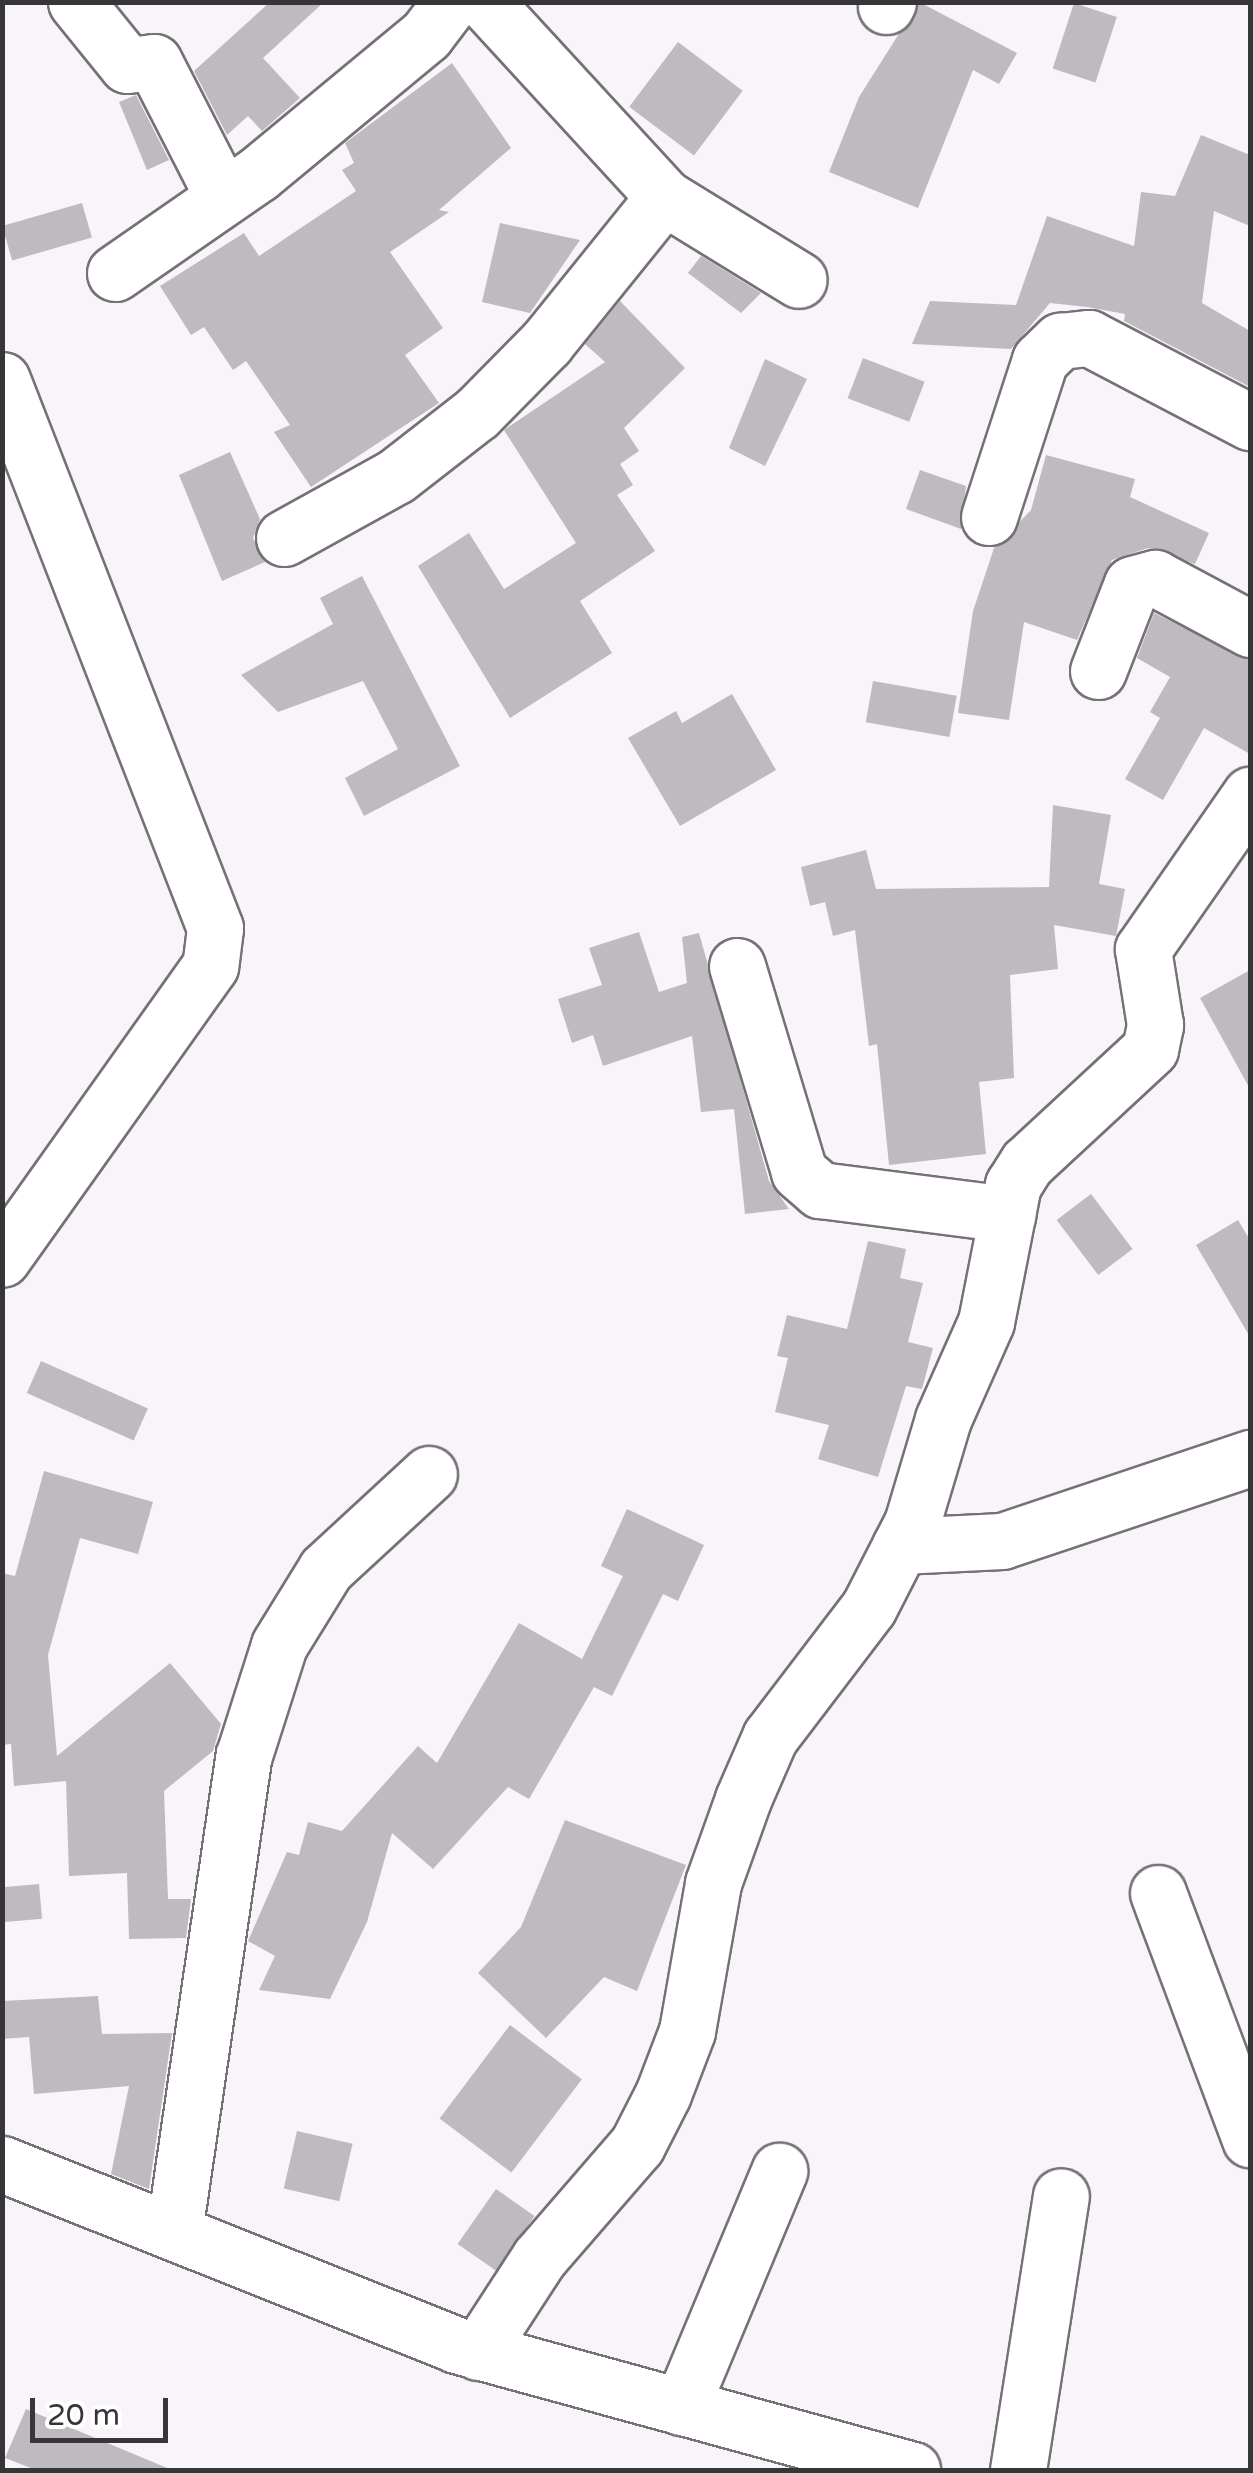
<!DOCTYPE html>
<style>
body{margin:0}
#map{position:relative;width:1253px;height:2473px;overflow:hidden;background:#f8f4fa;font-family:"Varela Round",sans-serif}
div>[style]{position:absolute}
.building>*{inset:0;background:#bebac0;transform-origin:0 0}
.roads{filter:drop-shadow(2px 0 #757176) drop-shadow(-2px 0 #757176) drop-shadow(0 2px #757176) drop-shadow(0 -2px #757176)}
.street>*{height:55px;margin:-27.5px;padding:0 27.5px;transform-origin:27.5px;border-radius:27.5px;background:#fff}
span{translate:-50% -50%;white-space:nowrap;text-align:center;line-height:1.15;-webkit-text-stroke:9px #fff;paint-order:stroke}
.frame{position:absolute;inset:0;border:5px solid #363537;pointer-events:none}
.scale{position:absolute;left:30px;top:2398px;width:138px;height:45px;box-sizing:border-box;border:5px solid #363537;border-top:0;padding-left:12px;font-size:30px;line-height:35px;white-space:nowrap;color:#363537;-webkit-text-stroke:8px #fff;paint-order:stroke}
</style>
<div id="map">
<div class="building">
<i style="clip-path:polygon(270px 2px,324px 2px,263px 58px,300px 98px,262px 131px,248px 116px,227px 135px,194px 71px)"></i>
<i style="clip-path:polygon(919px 2px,1017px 53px,999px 84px,973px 70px,918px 208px,829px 172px,859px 97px)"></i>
<i style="left:1074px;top:3px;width:45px;height:69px;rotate:18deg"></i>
<i style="left:678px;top:42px;width:81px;height:81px;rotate:37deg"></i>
<i style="clip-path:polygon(452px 63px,511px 148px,439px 210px,449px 212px,390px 252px,443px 328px,405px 355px,439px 403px,311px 487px,274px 432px,290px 425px,246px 361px,233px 370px,204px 327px,191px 335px,160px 286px,244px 233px,259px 256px,356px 191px,342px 170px,354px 163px,345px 143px)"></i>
<i style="clip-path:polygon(136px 95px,169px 160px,147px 170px,119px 102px)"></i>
<i style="clip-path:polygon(1201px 135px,1250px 155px,1250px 226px,1214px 211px,1202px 303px,1250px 331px,1250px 387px,1124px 321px,1125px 314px,1087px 307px,1050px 303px,1011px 349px,912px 344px,930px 301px,1016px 305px,1047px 216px,1134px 246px,1141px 192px,1175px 196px)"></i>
<i style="left:82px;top:203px;width:36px;height:83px;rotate:74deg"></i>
<i style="clip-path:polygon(500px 223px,580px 240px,530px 313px,482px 302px)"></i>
<i style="clip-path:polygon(701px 256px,761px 293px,741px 313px,688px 273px)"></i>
<i style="clip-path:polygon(620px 301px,685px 368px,624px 428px,639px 451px,620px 464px,633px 485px,617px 495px,655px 551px,580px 601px,612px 653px,510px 718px,418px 566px,469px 533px,504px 589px,576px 543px,504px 430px,605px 362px,585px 344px)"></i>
<i style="left:863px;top:358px;width:66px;height:43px;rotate:21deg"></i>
<i style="clip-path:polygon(765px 359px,807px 379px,765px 466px,729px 448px)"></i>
<i style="clip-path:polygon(230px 452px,260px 519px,253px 538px,265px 562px,222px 581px,179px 475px)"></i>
<i style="clip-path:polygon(1046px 455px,1135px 479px,1130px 497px,1209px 533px,1195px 564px,1148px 548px,1112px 560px,1077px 640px,1024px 622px,1009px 720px,958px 713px,973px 611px,994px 548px,1031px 510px)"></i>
<i style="clip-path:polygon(920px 470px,966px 486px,961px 529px,906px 509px)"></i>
<i style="clip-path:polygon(362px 576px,460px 766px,364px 816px,345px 778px,398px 749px,363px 681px,278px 712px,241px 675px,333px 624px,320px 598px)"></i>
<i style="clip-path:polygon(1154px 613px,1250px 660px,1250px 754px,1204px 728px,1163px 800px,1125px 779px,1160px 718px,1150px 712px,1170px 677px,1137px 658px)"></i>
<i style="left:873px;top:681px;width:85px;height:42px;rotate:10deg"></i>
<i style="clip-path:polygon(732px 694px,776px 770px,680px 826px,628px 738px,676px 711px,682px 723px)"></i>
<i style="clip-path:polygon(1053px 805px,1111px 815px,1099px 884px,1125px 889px,1116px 936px,1054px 925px,1058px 969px,1010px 975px,1014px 1078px,979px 1082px,986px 1154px,889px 1165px,877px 1044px,869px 1046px,855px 930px,833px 936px,825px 902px,810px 906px,801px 867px,866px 850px,876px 889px,1049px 887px)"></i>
<i style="clip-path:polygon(639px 932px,659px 992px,687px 983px,682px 937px,699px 933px,769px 1181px,789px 1209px,745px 1214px,734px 1109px,701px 1112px,692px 1036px,603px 1066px,593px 1035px,572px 1043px,558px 999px,602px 985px,589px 948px)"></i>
<i style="clip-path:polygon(1250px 970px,1250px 1089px,1200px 998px)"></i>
<i style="left:1091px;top:1194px;width:69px;height:43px;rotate:53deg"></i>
<i style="clip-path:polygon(1238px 1220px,1250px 1240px,1250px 1337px,1196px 1245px)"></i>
<i style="clip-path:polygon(868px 1241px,906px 1249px,900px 1278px,923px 1283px,908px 1342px,933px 1348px,922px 1389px,906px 1386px,878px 1477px,818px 1459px,829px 1425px,775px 1412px,788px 1358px,777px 1356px,787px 1315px,847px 1329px)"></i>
<i style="left:41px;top:1361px;width:117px;height:35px;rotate:24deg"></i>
<i style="clip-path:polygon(44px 1471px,153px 1502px,138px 1554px,80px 1538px,48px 1655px,57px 1756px,170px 1663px,221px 1724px,213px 1751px,164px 1791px,168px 1899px,191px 1899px,186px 1938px,129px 1939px,127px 1873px,69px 1876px,66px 1781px,14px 1786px,11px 1744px,2px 1745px,2px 1573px,15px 1576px)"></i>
<i style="clip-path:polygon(627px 1509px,704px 1545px,678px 1601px,663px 1594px,612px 1696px,594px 1687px,529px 1799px,508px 1787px,433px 1869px,392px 1833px,367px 1922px,330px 1999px,259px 1990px,275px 1956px,248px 1941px,287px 1852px,299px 1855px,308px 1822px,342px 1831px,418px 1746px,437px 1763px,519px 1623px,582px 1659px,623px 1576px,601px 1566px)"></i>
<i style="clip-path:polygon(565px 1820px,686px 1865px,637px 1991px,604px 1977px,546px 2038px,478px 1973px,521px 1927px)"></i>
<i style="left:39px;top:1884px;width:35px;height:37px;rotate:85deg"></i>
<i style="clip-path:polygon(98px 1996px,102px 2034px,172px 2033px,149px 2189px,111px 2174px,129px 2086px,34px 2094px,29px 2037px,2px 2039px,2px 2001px)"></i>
<i style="left:510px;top:2025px;width:90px;height:117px;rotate:37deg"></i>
<i style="left:297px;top:2131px;width:57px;height:59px;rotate:13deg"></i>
<i style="left:496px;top:2189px;width:47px;height:67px;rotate:35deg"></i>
<i style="clip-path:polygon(26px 2409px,172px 2470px,36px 2470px,5px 2458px)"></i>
</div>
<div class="roads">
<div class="street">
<i style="left:76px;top:2px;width:81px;rotate:51deg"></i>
<i style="left:127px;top:65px;width:27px;rotate:-6deg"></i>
<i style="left:154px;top:62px;width:152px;rotate:62.9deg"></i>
<i style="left:485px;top:2px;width:265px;rotate:47.4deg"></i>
<i style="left:664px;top:197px;width:158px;rotate:31.6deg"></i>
<i style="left:886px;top:6px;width:4px;rotate:-63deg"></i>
<i style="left:115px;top:273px;width:174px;rotate:-34.7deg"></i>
<i style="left:258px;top:174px;width:218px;rotate:-39.6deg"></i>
<i style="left:426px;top:35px;width:41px;rotate:-52.9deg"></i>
<i style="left:2px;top:380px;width:588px;rotate:68.76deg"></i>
<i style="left:215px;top:928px;width:38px;rotate:97deg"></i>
<i style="left:210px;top:966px;width:359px;rotate:125.4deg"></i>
<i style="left:989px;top:517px;width:165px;rotate:-72deg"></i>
<i style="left:1040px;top:360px;width:28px;rotate:-44deg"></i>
<i style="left:1060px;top:341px;width:29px;rotate:-6deg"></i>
<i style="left:1089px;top:338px;width:182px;rotate:27.6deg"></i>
<i style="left:284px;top:538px;width:128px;rotate:-29deg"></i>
<i style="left:396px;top:476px;width:103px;rotate:-37.9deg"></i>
<i style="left:477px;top:413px;width:98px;rotate:-45.4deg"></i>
<i style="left:546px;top:343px;width:188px;rotate:-51.1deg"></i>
<i style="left:1098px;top:671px;width:93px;rotate:-68.7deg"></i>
<i style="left:1132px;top:584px;width:24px;rotate:-15deg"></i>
<i style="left:1155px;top:578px;width:108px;rotate:28.2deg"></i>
<i style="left:737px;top:966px;width:215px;rotate:73.2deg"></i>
<i style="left:799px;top:1172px;width:28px;rotate:41deg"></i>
<i style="left:820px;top:1190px;width:189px;rotate:7.3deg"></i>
<i style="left:900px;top:1546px;width:102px;rotate:-2.8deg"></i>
<i style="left:1002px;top:1541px;width:262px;rotate:-18.5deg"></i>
<i style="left:1158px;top:1893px;width:263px;rotate:69.5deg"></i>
<i style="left:2px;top:2164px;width:489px;rotate:21.7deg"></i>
<i style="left:456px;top:2345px;width:473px;rotate:15.3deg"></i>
<i style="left:174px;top:2232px;width:482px;rotate:-81.7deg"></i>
<i style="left:244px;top:1755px;width:115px;rotate:-72.3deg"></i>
<i style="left:279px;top:1645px;width:89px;rotate:-58.3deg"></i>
<i style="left:326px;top:1569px;width:140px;rotate:-42.7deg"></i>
<i style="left:478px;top:2352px;width:112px;rotate:-57deg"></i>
<i style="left:539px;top:2258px;width:150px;rotate:-49.1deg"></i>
<i style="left:637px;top:2145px;width:57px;rotate:-63deg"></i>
<i style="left:663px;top:2094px;width:67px;rotate:-69.1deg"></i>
<i style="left:687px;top:2031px;width:150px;rotate:-80deg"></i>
<i style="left:713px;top:1883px;width:89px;rotate:-70.3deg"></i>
<i style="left:743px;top:1799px;width:68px;rotate:-66.5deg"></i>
<i style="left:770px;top:1737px;width:163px;rotate:-52.7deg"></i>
<i style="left:869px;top:1607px;width:94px;rotate:-62.9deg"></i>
<i style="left:912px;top:1523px;width:109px;rotate:-73.4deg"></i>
<i style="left:943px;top:1419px;width:106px;rotate:-66.1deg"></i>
<i style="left:986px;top:1322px;width:140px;rotate:-78.9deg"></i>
<i style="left:1013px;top:1185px;width:26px;rotate:-58deg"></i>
<i style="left:1027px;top:1163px;width:168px;rotate:-42.8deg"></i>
<i style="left:1150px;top:1049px;width:25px;rotate:-78deg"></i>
<i style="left:1155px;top:1025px;width:77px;rotate:-99deg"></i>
<i style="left:1143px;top:949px;width:188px;rotate:-55.2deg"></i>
<i style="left:681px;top:2407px;width:256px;rotate:-67.4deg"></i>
<i style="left:1018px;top:2470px;width:277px;rotate:-81.1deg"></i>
</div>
</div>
<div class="frame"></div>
<div class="scale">20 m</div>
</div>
